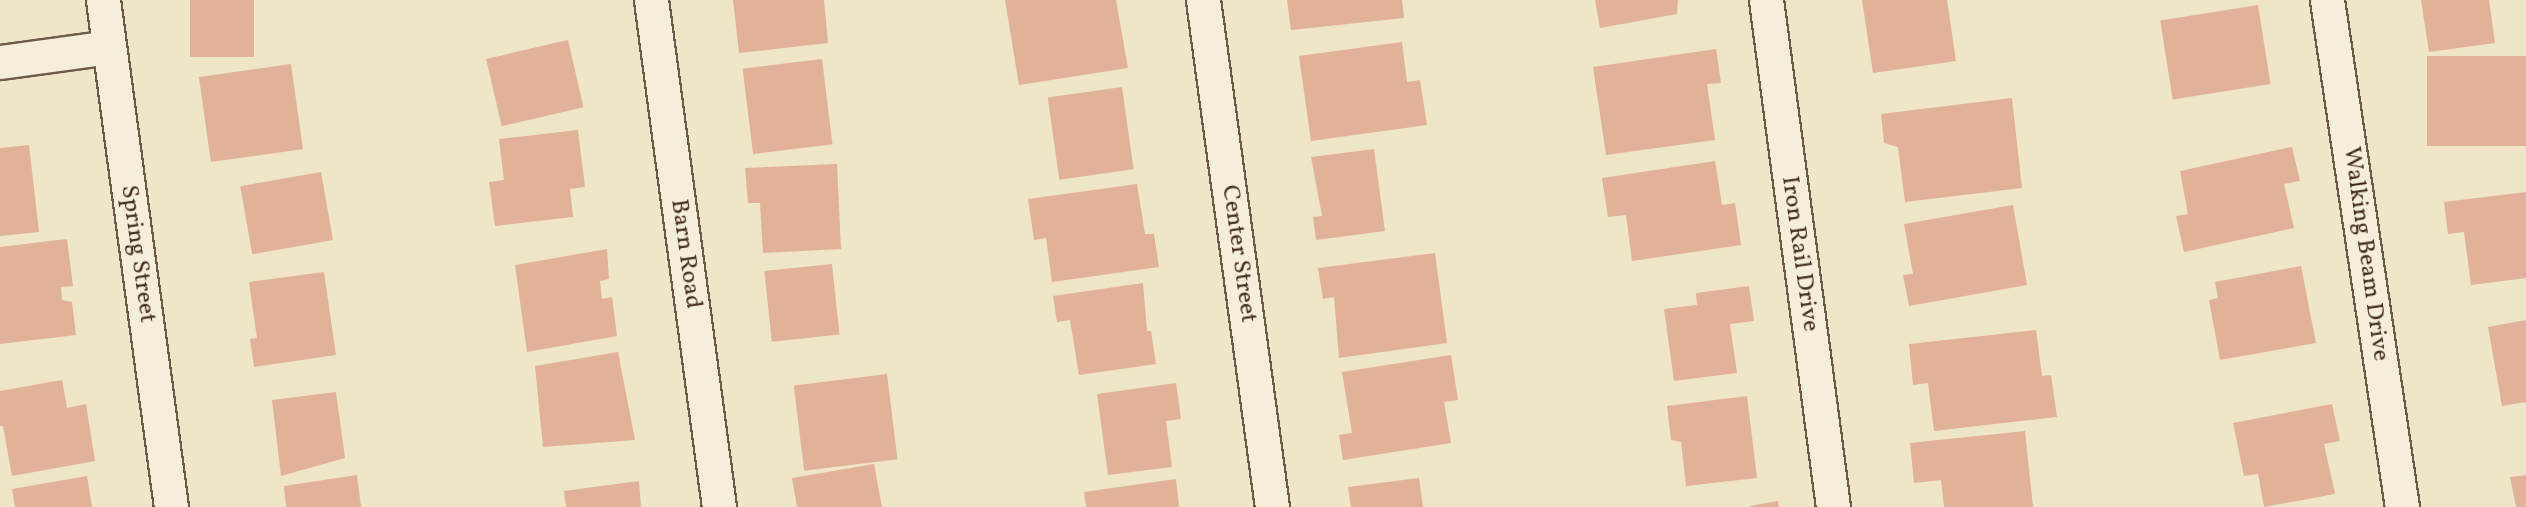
<!DOCTYPE html>
<style>
body{margin:0}
#map{position:relative;width:2526px;height:507px;overflow:hidden;background:#efe5c7;font-family:Vollkorn,serif}
div>[style]{position:absolute}
.building>*{inset:0;background:#e2b199;transform-origin:0 0}
.roads{filter:drop-shadow(2px 0 #6e5a48) drop-shadow(-2px 0 #6e5a48) drop-shadow(0 2px #6e5a48) drop-shadow(0 -2px #6e5a48)}
.minor>*{height:33px;margin:-16.5px;padding:0 16.5px;transform-origin:16.5px;border-radius:16.5px;background:#f5eedb}
span{translate:-50% -50%;white-space:nowrap;text-align:center;line-height:1.15;-webkit-text-stroke:5px #f5eedb;paint-order:stroke}
.street-label{font-size:24px;color:#432c1d}
</style>
<div id="map">
<div class="building">
<i style="left:190px;top:0;width:64px;height:57px"></i>
<i style="clip-path:polygon(733px 0,824px 0,828px 43px,739px 53px)"></i>
<i style="clip-path:polygon(1005px 0,1116px 0,1128px 68px,1019px 85px)"></i>
<i style="clip-path:polygon(1287px 0,1402px 0,1404px 18px,1291px 30px)"></i>
<i style="clip-path:polygon(1595px 0,1678px 0,1677px 14px,1600px 28px)"></i>
<i style="clip-path:polygon(1862px 0,1947px 0,1956px 61px,1873px 73px)"></i>
<i style="clip-path:polygon(2421px 0,2489px 0,2495px 43px,2429px 52px)"></i>
<i style="left:2258px;top:5px;width:80px;height:99px;rotate:81deg"></i>
<i style="left:568px;top:40px;width:69px;height:84px;rotate:77deg"></i>
<i style="clip-path:polygon(1402px 42px,1407px 82px,1420px 80px,1427px 125px,1311px 141px,1299px 56px)"></i>
<i style="clip-path:polygon(1716px 49px,1721px 83px,1707px 84px,1715px 140px,1606px 155px,1593px 67px)"></i>
<i style="left:2526px;top:56px;width:90px;height:99px;rotate:90deg"></i>
<i style="left:822px;top:59px;width:86px;height:80px;rotate:83deg"></i>
<i style="left:291px;top:64px;width:86px;height:93px;rotate:82deg"></i>
<i style="left:1122px;top:87px;width:83px;height:75px;rotate:82deg"></i>
<i style="clip-path:polygon(2012px 98px,2022px 188px,1905px 202px,1898px 147px,1884px 143px,1881px 114px)"></i>
<i style="clip-path:polygon(578px 130px,585px 187px,570px 189px,573px 217px,495px 226px,489px 182px,504px 180px,499px 139px)"></i>
<i style="clip-path:polygon(29px 145px,39px 232px,0 236px,0 148px)"></i>
<i style="clip-path:polygon(2292px 147px,2300px 181px,2284px 184px,2294px 228px,2184px 252px,2176px 216px,2188px 214px,2180px 171px)"></i>
<i style="clip-path:polygon(1374px 149px,1385px 231px,1316px 240px,1313px 217px,1322px 216px,1311px 157px)"></i>
<i style="clip-path:polygon(1715px 161px,1722px 205px,1735px 203px,1741px 245px,1632px 261px,1626px 215px,1608px 217px,1602px 178px)"></i>
<i style="clip-path:polygon(837px 164px,841px 249px,763px 253px,760px 203px,748px 203px,745px 168px)"></i>
<i style="left:321px;top:172px;width:69px;height:82px;rotate:80deg"></i>
<i style="clip-path:polygon(1137px 184px,1145px 234px,1154px 234px,1159px 267px,1052px 282px,1046px 238px,1034px 240px,1028px 199px)"></i>
<i style="clip-path:polygon(2526px 192px,2526px 278px,2471px 285px,2464px 232px,2448px 234px,2444px 202px)"></i>
<i style="clip-path:polygon(2013px 205px,2027px 285px,1909px 306px,1903px 275px,1913px 274px,1904px 224px)"></i>
<i style="clip-path:polygon(67px 239px,73px 286px,61px 287px,62px 300px,72px 302px,76px 335px,0 344px,0 247px)"></i>
<i style="clip-path:polygon(607px 249px,609px 279px,600px 281px,602px 299px,612px 297px,617px 336px,527px 352px,515px 265px)"></i>
<i style="clip-path:polygon(1435px 253px,1447px 343px,1339px 358px,1334px 297px,1323px 299px,1318px 268px)"></i>
<i style="left:832px;top:264px;width:71px;height:68px;rotate:84deg"></i>
<i style="clip-path:polygon(2301px 266px,2316px 343px,2220px 360px,2209px 300px,2218px 298px,2215px 282px)"></i>
<i style="clip-path:polygon(324px 272px,336px 355px,254px 367px,250px 339px,257px 338px,249px 282px)"></i>
<i style="clip-path:polygon(1143px 283px,1147px 331px,1151px 331px,1156px 364px,1079px 375px,1070px 320px,1057px 322px,1053px 296px)"></i>
<i style="clip-path:polygon(1749px 286px,1754px 321px,1730px 324px,1737px 373px,1674px 381px,1664px 309px,1697px 305px,1696px 293px)"></i>
<i style="clip-path:polygon(2526px 320px,2526px 402px,2502px 406px,2488px 327px)"></i>
<i style="clip-path:polygon(2036px 330px,2042px 376px,2051px 375px,2057px 417px,1934px 431px,1928px 383px,1913px 385px,1909px 344px)"></i>
<i style="clip-path:polygon(618px 352px,635px 440px,543px 447px,535px 366px)"></i>
<i style="clip-path:polygon(1451px 355px,1458px 400px,1444px 402px,1451px 443px,1343px 460px,1339px 435px,1352px 433px,1342px 372px)"></i>
<i style="left:887px;top:374px;width:86px;height:94px;rotate:83deg"></i>
<i style="clip-path:polygon(62px 380px,67px 408px,86px 404px,95px 461px,12px 476px,3px 426px,0 426px,0 391px)"></i>
<i style="clip-path:polygon(1176px 383px,1181px 419px,1166px 421px,1172px 467px,1108px 475px,1097px 394px)"></i>
<i style="clip-path:polygon(336px 392px,345px 458px,281px 476px,272px 400px)"></i>
<i style="clip-path:polygon(1747px 396px,1757px 478px,1686px 486px,1681px 442px,1671px 440px,1667px 406px)"></i>
<i style="clip-path:polygon(2332px 404px,2340px 441px,2324px 444px,2335px 494px,2264px 507px,2258px 474px,2244px 476px,2233px 423px)"></i>
<i style="clip-path:polygon(2025px 431px,2033px 507px,1944px 507px,1941px 480px,1914px 483px,1910px 443px)"></i>
<i style="clip-path:polygon(874px 464px,882px 507px,797px 507px,792px 478px)"></i>
<i style="clip-path:polygon(357px 475px,361px 507px,286px 507px,284px 486px)"></i>
<i style="clip-path:polygon(2526px 475px,2526px 507px,2516px 507px,2510px 477px)"></i>
<i style="clip-path:polygon(87px 476px,92px 507px,15px 507px,12px 489px)"></i>
<i style="clip-path:polygon(1419px 478px,1423px 507px,1351px 507px,1348px 487px)"></i>
<i style="clip-path:polygon(1176px 479px,1179px 507px,1086px 507px,1084px 492px)"></i>
<i style="clip-path:polygon(639px 481px,641px 507px,566px 507px,564px 491px)"></i>
<i style="clip-path:polygon(1778px 501px,1779px 507px,1750px 507px,1750px 506px)"></i>
</div>
<div class="roads">
<div class="minor">
<i style="left:103px;top:0;width:512px;rotate:82.36deg"></i>
<i style="left:651px;top:0;width:512px;rotate:82.36deg"></i>
<i style="left:1203px;top:0;width:512px;rotate:82.25deg"></i>
<i style="left:1766px;top:0;width:511px;rotate:82.47deg"></i>
<i style="left:2327px;top:0;width:513px;rotate:81.59deg"></i>
<i style="left:0;top:62px;width:110px;rotate:-7.8deg"></i>
</div>
</div>
<div class="street-label">
<span style="left:137px;top:254px;rotate:82deg">Spring Street</span>
<span style="left:685px;top:254px;rotate:82deg">Barn Road</span>
<span style="left:1238px;top:254px;rotate:82deg">Center Street</span>
<span style="left:1799px;top:254px;rotate:82deg">Iron Rail Drive</span>
<span style="left:2365px;top:254px;rotate:82deg">Walking Beam Drive</span>
</div>
</div>
